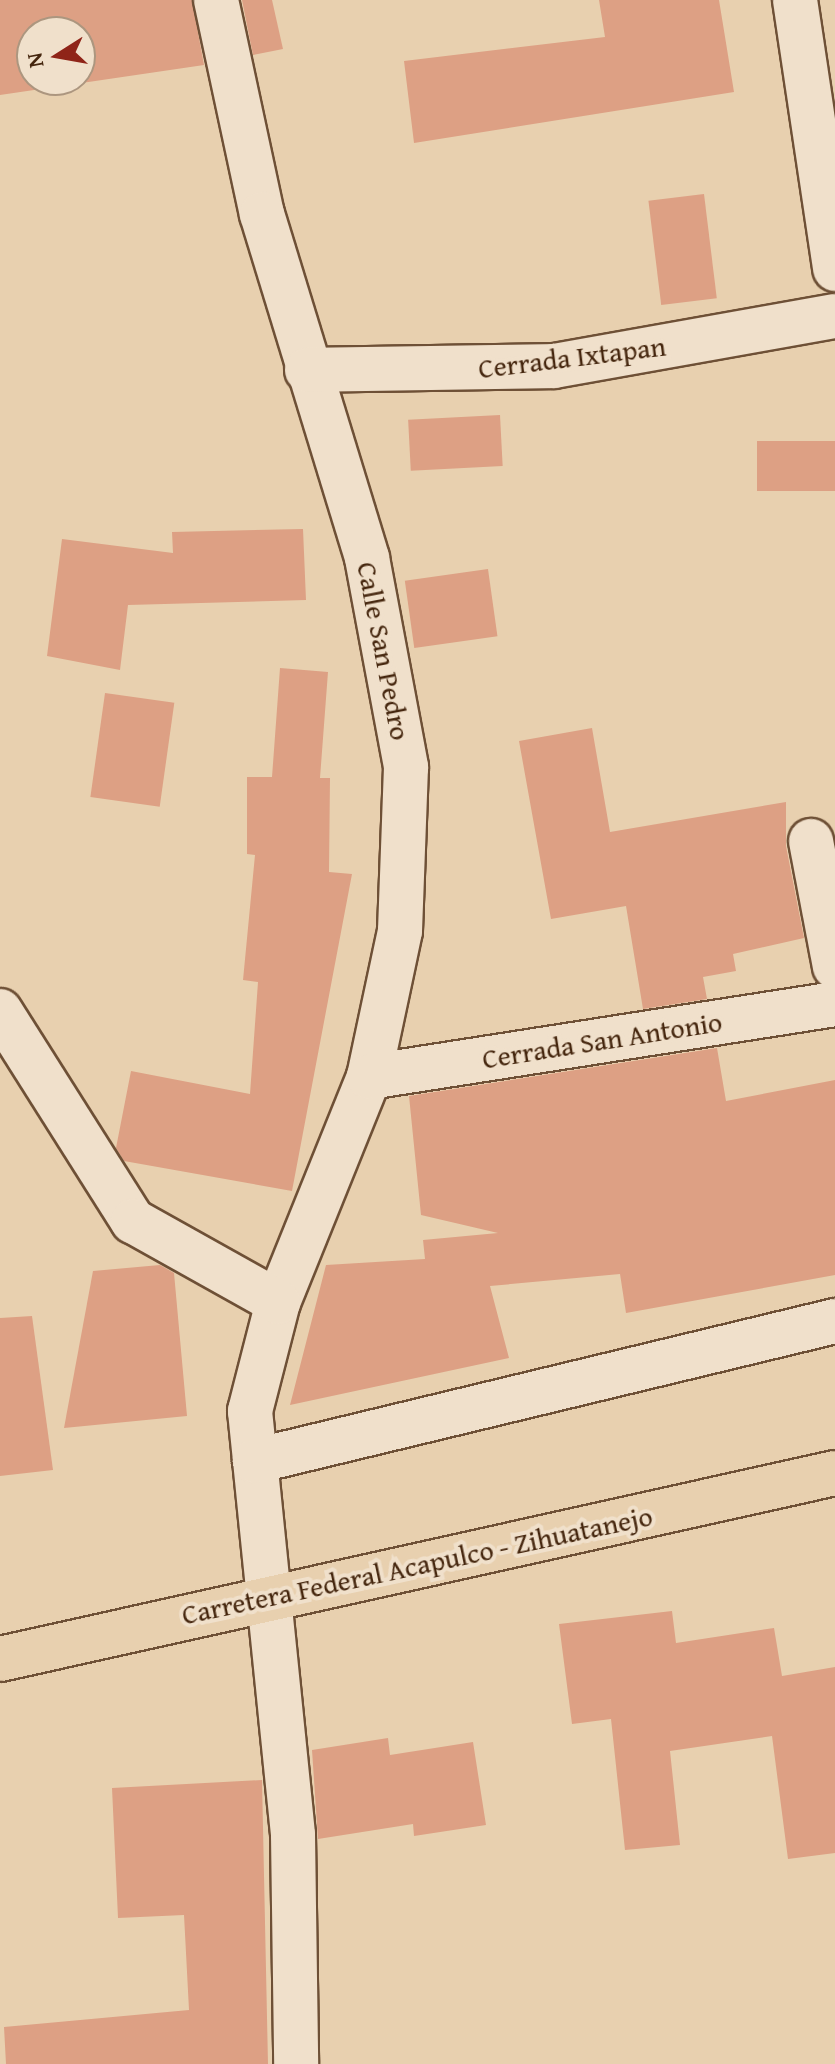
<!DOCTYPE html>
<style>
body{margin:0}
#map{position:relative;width:835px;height:2064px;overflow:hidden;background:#e8d0af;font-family:"Gentium Book Plus",serif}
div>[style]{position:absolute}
.building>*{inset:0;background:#dda084;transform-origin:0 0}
.roads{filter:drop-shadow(2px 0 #6e5036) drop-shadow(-2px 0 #6e5036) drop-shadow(0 2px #6e5036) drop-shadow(0 -2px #6e5036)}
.minor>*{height:44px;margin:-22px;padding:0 22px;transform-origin:22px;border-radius:22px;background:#f0e0cb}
.major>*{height:44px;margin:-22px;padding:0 22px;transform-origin:22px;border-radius:22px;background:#e8d0af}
span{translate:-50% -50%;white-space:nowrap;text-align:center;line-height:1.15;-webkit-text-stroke:8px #f0e0cb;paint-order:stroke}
.street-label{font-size:28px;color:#45260e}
.north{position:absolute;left:16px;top:16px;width:80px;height:80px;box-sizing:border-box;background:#f0e0cb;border:2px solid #ac967f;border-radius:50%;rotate:259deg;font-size:22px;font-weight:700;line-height:32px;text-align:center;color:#45260e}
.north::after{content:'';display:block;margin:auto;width:28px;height:36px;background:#8f2418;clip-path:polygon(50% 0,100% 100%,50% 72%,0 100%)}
</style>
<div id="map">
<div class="building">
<i style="clip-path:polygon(evenodd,0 0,192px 0,204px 65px,0 95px,0 0,32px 32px,80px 32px,80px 80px,32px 80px,32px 32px)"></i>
<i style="clip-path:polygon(242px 0,272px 0,283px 49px,253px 55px)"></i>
<i style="clip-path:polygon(599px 0,719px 0,734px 92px,414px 143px,404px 61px,605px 37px)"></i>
<i style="left:704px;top:194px;width:105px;height:56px;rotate:83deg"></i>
<i style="left:500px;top:415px;width:51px;height:92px;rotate:87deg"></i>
<i style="left:835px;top:441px;width:50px;height:78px;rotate:90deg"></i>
<i style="clip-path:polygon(303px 529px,306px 600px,128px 605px,120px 670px,47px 656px,62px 539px,173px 553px,172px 532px)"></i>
<i style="left:488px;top:569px;width:68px;height:84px;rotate:82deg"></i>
<i style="clip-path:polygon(280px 668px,328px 672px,320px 778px,330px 778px,329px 872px,352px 874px,292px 1191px,124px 1161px,116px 1148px,131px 1071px,250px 1094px,258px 982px,243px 980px,255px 855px,247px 854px,247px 777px,272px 777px)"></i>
<i style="left:105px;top:693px;width:70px;height:105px;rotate:8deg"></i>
<i style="clip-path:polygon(592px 728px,610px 832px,786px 802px,786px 846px,804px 938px,733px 954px,736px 971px,703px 977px,707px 999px,643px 1009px,626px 906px,551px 919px,519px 741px)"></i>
<i style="clip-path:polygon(717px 1048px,726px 1101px,835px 1080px,835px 1275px,626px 1313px,620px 1274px,490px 1286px,509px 1358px,290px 1405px,326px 1265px,425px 1259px,423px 1240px,498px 1233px,421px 1215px,409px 1096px)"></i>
<i style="clip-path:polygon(160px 1265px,174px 1273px,187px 1416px,64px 1428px,93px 1271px)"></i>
<i style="clip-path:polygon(32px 1316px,53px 1470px,0 1476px,0 1318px)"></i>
<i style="clip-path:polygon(672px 1611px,676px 1643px,774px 1628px,782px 1676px,835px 1667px,835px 1853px,788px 1859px,772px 1736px,670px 1751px,680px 1845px,625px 1850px,611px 1719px,572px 1724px,559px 1624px)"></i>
<i style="clip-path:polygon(388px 1738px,390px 1755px,473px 1742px,486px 1825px,414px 1836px,413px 1824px,318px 1839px,312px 1750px)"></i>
<i style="clip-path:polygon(262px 1780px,268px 2064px,6px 2064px,4px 2027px,189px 2010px,184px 1915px,118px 1918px,112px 1788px)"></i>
</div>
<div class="roads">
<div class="minor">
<i style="left:216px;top:0;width:219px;rotate:77.9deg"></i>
<i style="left:262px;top:214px;width:360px;rotate:73deg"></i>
<i style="left:367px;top:558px;width:213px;rotate:79.4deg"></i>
<i style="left:406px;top:767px;width:164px;rotate:92.1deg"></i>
<i style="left:400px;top:931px;width:149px;rotate:102deg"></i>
<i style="left:369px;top:1077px;width:243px;rotate:112deg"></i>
<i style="left:278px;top:1302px;width:113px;rotate:104.4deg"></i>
<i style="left:250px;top:1411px;width:426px;rotate:84.2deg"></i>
<i style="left:293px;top:1835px;width:229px;rotate:89.2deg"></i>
<i style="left:795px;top:0;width:272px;rotate:81.5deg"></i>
<i style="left:307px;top:370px;width:247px;rotate:-0.9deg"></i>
<i style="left:554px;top:366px;width:285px;rotate:-10.1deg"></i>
<i style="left:811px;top:841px;width:128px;rotate:79.2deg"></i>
<i style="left:0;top:1011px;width:249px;rotate:57.7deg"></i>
<i style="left:133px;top:1221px;width:166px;rotate:29.2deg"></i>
<i style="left:369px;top:1077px;width:472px;rotate:-8.9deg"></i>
<i style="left:255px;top:1461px;width:597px;rotate:-13.57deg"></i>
</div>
<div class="major">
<i style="left:0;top:1659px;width:855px;rotate:-12.56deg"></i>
</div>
</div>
<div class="street-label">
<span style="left:572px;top:357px;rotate:-7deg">Cerrada Ixtapan</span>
<span style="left:384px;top:651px;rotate:79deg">Calle San Pedro</span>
<span style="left:602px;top:1040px;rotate:-9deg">Cerrada San Antonio</span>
<span style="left:417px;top:1565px;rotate:-12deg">Carretera Federal Acapulco - Zihuatanejo</span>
</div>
<div class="north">N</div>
</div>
